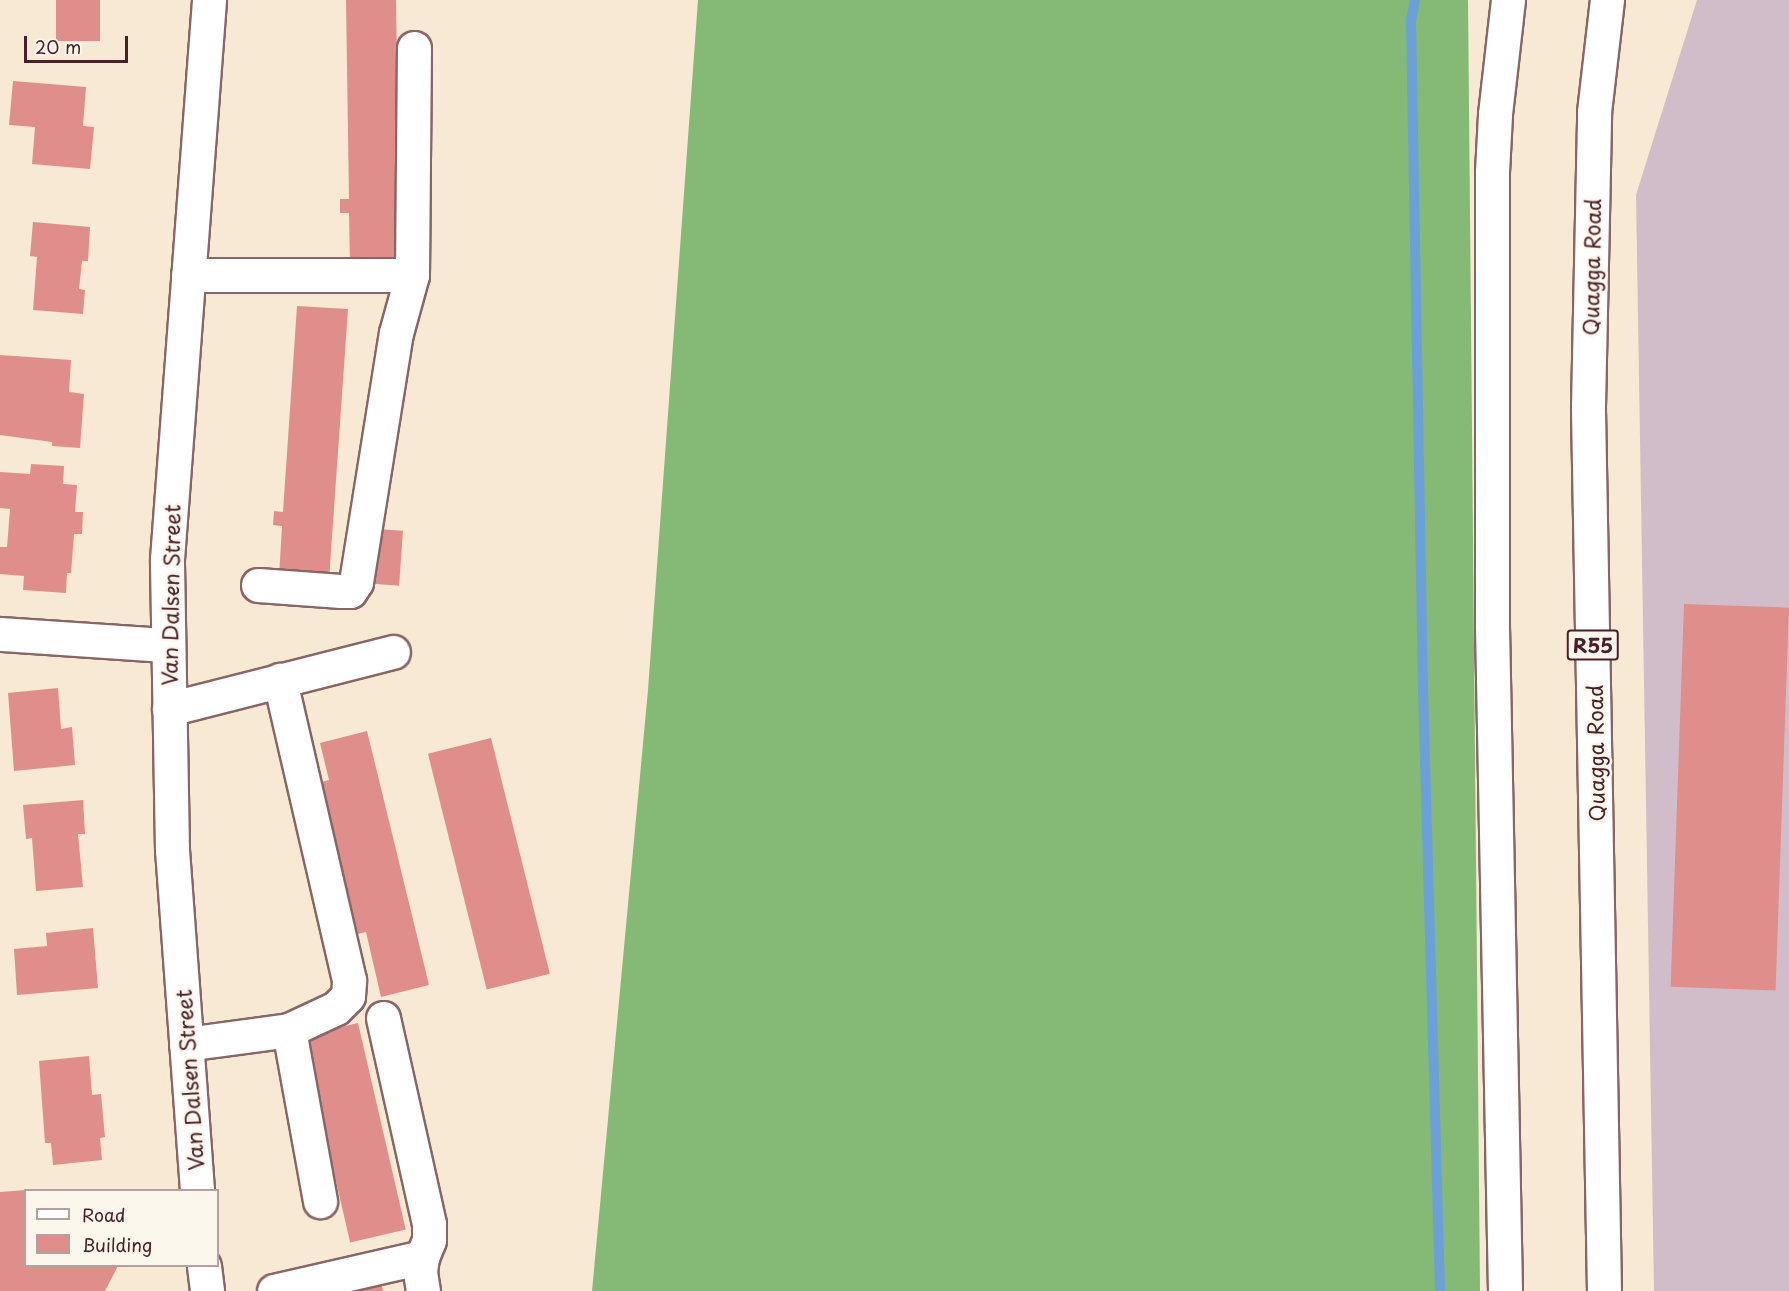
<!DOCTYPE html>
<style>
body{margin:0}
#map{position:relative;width:1789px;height:1291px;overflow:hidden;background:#f7e9d3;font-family:"Playpen Sans",sans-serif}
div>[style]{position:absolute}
.industrial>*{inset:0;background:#d1bdc9}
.forest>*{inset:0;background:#84b976}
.stream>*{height:10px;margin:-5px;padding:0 5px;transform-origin:5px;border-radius:5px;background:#6da0d9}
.building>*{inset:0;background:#df8e8b;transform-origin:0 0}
.roads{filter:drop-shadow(2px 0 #876666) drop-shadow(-2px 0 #876666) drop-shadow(0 2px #876666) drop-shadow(0 -2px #876666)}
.minor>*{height:33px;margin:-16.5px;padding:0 16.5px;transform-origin:16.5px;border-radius:16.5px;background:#fff}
.major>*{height:33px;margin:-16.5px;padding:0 16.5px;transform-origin:16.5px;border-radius:16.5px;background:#fff}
span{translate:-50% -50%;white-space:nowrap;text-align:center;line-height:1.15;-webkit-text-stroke:5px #fbf7ec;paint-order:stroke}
.shield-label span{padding:2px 4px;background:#fbf7ec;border:2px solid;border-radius:4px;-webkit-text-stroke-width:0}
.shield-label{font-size:20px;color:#4a1f2b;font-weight:700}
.street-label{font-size:21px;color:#4a1f2b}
.legend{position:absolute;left:24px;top:1189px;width:195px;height:78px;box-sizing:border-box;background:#fbf7ec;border:2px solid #b4a19f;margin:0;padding:8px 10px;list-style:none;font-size:18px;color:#4a1f2b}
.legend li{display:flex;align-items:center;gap:12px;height:30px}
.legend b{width:30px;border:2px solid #b4a19f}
.scale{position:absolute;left:24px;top:36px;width:104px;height:27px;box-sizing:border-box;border:3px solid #4a1f2b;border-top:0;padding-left:8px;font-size:18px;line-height:21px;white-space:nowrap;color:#4a1f2b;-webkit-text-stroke:4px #fbf7ec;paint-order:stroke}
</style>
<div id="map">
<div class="industrial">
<i style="clip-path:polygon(1697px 0,1789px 0,1789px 1291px,1654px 1291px,1636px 195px)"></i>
</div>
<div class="forest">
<i style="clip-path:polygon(698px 0,1468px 0,1480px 1291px,592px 1291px,648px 690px)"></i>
</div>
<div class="stream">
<i style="left:1415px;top:0;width:20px;rotate:101deg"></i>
<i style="left:1411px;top:20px;width:670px;rotate:88.97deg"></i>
<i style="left:1423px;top:690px;width:601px;rotate:88.38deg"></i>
</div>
<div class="building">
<i style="left:56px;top:0;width:44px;height:41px"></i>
<i style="clip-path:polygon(346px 0,396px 0,400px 263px,350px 264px,349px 213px,340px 213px,340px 199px,349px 199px)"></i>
<i style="clip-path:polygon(13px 81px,86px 87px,83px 126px,94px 127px,90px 169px,32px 164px,35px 127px,9px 125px)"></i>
<i style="clip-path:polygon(33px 222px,90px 227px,88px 261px,82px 261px,79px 289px,85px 290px,83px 314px,33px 310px,37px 257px,30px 256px)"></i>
<i style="clip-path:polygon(297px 306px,348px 309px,329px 580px,279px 577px,282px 526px,273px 525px,274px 511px,283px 512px)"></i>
<i style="clip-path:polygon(0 355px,71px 360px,69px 392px,84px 394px,80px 448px,52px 446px,52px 442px,0 435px)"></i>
<i style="clip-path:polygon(31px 464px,64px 466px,63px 484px,77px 485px,75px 512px,83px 512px,82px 534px,74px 534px,71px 573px,67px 573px,66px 593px,23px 590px,24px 576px,0 574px,0 547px,7px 547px,10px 509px,0 508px,0 472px,30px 474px)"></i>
<i style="left:377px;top:529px;width:26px;height:55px;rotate:4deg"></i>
<i style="left:1684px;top:604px;width:105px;height:383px;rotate:2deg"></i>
<i style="clip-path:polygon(58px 688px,61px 729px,72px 727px,75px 765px,14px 771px,8px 693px)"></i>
<i style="clip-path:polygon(367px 731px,429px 985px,381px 997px,366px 932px,358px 934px,321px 782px,329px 780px,320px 743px)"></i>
<i style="left:491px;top:738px;width:243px;height:65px;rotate:76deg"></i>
<i style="clip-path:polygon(83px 800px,85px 834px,78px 834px,83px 887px,36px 891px,32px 838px,26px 839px,23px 805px)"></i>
<i style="clip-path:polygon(93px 928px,98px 988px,17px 995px,14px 949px,47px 946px,46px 933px)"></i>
<i style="left:358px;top:1023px;width:212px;height:57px;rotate:77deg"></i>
<i style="clip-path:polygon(89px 1056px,92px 1095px,101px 1094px,105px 1137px,100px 1138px,102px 1160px,53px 1165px,51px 1143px,45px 1143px,39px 1061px)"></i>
<i style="clip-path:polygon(26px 1190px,26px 1266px,118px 1266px,105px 1291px,0 1291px,0 1192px)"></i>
<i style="clip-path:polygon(379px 1274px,383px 1291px,325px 1291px)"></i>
</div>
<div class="roads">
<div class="minor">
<i style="left:188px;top:275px;width:224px"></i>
<i style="left:412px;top:275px;width:227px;rotate:-89.5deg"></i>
<i style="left:258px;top:585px;width:83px;rotate:4.1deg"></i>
<i style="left:341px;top:591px;width:9px"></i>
<i style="left:350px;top:591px;width:11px;rotate:-56deg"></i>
<i style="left:356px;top:582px;width:252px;rotate:-80.9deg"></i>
<i style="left:396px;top:333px;width:60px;rotate:-74.6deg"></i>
<i style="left:0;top:634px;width:167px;rotate:3.8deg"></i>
<i style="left:169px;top:709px;width:231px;rotate:-14.3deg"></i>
<i style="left:383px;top:1018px;width:211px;rotate:77.4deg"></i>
<i style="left:429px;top:1224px;width:16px;rotate:90deg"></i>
<i style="left:429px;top:1240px;width:18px;rotate:112deg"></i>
<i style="left:422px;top:1257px;width:15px;rotate:98deg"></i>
<i style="left:420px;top:1272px;width:19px;rotate:81deg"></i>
<i style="left:289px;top:1030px;width:174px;rotate:79.7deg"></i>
<i style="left:186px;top:1044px;width:104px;rotate:-7.7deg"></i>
<i style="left:289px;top:1030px;width:52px;rotate:-25.1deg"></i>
<i style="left:336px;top:1008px;width:17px;rotate:-45deg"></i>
<i style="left:348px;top:996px;width:16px;rotate:-86deg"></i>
<i style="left:349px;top:980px;width:308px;rotate:-103deg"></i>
<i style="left:197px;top:1190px;width:341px;rotate:-94.2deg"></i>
<i style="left:172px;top:850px;width:291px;rotate:-91deg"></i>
<i style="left:167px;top:559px;width:561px;rotate:-85.7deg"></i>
<i style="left:204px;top:1266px;width:25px;rotate:83deg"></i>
<i style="left:274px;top:1291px;width:152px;rotate:-12.9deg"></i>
</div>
<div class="major">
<i style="left:1505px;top:1291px;width:665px;rotate:-91.12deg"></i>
<i style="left:1492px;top:626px;width:454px;rotate:-90deg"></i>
<i style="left:1492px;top:172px;width:58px;rotate:-87deg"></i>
<i style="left:1495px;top:114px;width:115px;rotate:-83.5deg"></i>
<i style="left:1604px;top:1291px;width:884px;rotate:-91.04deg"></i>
<i style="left:1588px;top:407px;width:295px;rotate:-88.8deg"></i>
<i style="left:1594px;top:112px;width:113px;rotate:-83.4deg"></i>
</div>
</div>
<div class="shield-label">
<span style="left:1593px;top:645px">R55</span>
</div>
<div class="street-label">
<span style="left:1591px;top:267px;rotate:-89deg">Quagga Road</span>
<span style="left:170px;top:595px;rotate:-89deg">Van Dalsen Street</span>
<span style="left:1595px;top:753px;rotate:-91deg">Quagga Road</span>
<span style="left:189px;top:1080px;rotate:-94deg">Van Dalsen Street</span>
</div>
<ul class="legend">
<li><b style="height:8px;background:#fff"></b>Road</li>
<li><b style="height:16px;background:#df8e8b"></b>Building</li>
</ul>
<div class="scale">20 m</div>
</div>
